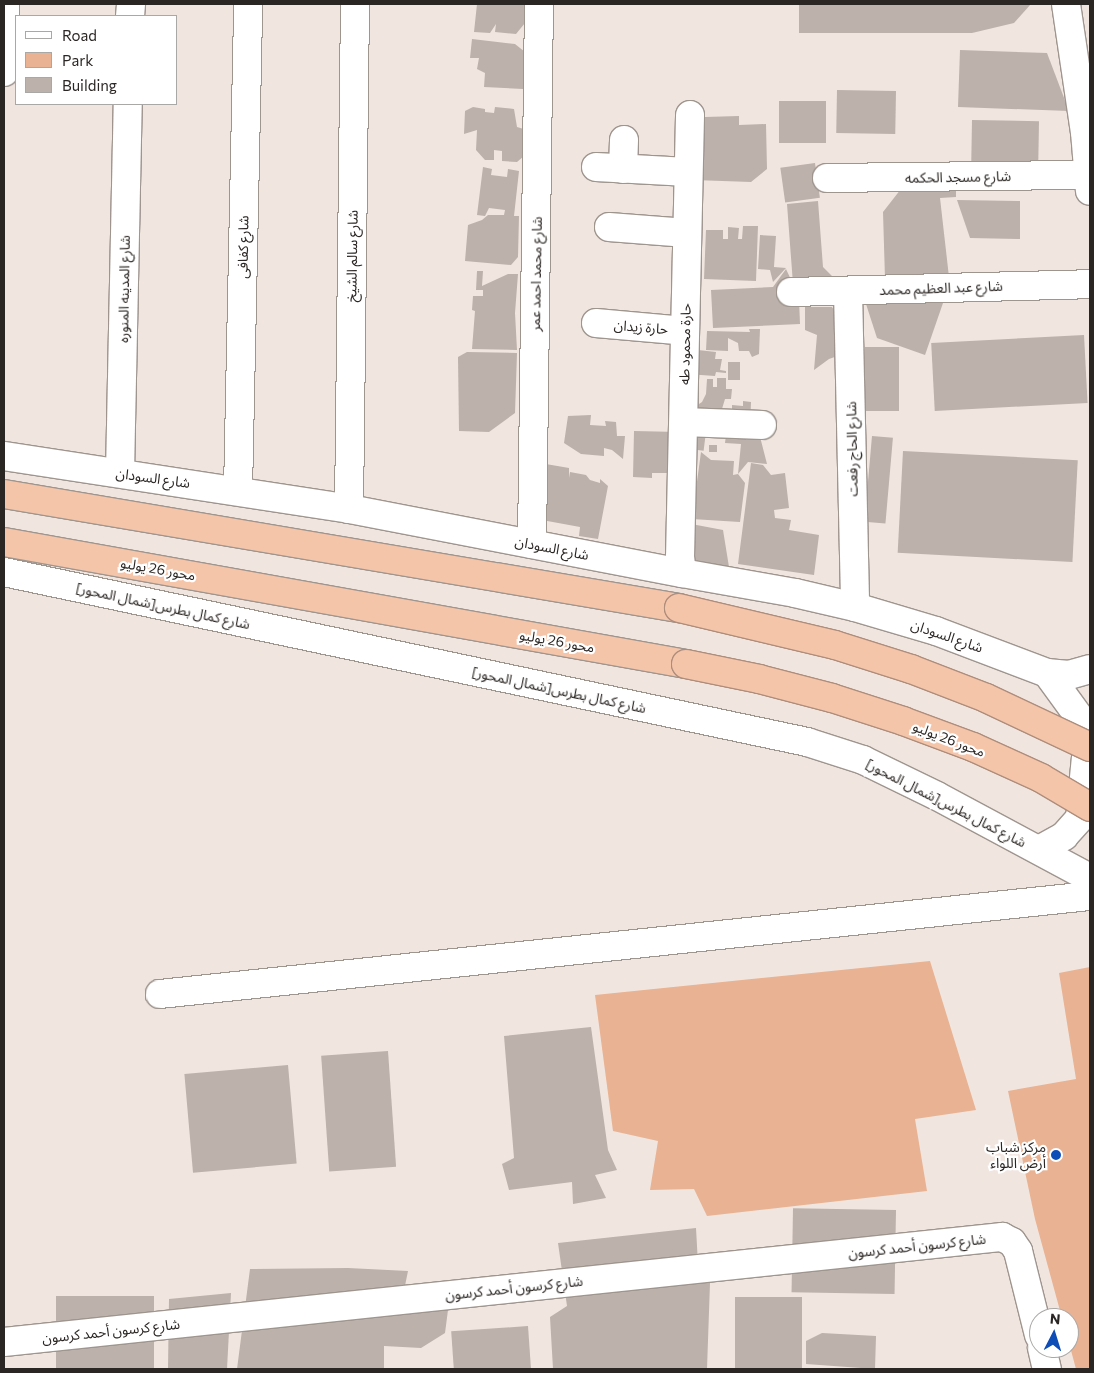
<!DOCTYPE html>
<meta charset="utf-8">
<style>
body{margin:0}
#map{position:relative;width:1094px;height:1373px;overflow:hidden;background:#f1e5df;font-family:Commissioner,"Noto Sans Arabic",sans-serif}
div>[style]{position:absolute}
.green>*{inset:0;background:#e8b293}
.building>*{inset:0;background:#bcb1ab;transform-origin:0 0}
.roads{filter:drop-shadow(1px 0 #9f958f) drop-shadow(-1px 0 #9f958f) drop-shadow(0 1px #9f958f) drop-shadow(0 -1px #9f958f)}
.minor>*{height:28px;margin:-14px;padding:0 14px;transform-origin:14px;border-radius:14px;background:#fff}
.highway>*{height:28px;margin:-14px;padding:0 14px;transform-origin:14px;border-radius:14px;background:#f5c5aa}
.bridges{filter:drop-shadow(1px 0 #ae8d7b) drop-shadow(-1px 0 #ae8d7b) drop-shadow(0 1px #ae8d7b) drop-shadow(0 -1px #ae8d7b)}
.highway-bridge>*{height:28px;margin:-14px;padding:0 14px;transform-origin:14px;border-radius:14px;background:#f5c5aa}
.dots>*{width:14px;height:14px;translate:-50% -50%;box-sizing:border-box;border:2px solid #fff;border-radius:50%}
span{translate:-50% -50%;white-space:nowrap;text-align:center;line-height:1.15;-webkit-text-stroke:4.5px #fff;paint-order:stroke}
.street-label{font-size:14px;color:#2a2623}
.poi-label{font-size:14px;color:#2a2623}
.right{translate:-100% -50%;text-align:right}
.frame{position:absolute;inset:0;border:5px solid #2a2623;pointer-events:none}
.legend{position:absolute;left:15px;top:15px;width:162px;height:90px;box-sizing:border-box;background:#fff;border:1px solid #aaa8a7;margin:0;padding:6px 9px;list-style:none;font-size:15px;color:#2a2623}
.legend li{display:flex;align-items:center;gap:10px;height:25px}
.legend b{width:25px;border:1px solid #aaa8a7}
.north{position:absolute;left:1029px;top:1308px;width:50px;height:50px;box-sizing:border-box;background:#fff;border:1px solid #aaa8a7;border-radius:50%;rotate:5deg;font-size:14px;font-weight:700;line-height:20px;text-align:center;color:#2a2623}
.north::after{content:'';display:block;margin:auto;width:18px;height:22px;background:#0e4cb7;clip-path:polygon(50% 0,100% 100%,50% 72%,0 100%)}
</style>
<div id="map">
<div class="green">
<i style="clip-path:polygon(930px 961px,976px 1110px,915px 1119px,927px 1191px,707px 1216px,694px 1189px,650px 1190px,658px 1141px,613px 1131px,595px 995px)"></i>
<i style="clip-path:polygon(1090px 967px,1090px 1369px,1076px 1369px,1069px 1343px,1069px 1318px,1062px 1318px,1035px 1219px,1008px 1091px,1076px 1079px,1059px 973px)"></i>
</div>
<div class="building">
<i style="clip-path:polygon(477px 4px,527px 4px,525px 23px,516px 34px,495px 32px,496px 24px,490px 33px,474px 32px)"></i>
<i style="clip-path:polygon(799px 4px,1031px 4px,1014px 23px,972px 33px,799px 33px)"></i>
<i style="clip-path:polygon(472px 39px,515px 44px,525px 52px,523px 89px,484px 87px,485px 73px,477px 69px,479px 58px,470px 58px)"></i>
<i style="clip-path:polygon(960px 50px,1047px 53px,1069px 111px,958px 107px)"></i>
<i style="left:837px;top:90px;width:59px;height:43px;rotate:1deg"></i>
<i style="left:826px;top:101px;width:42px;height:47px;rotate:90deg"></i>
<i style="clip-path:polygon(473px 107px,485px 109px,485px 112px,494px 113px,495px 107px,514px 109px,517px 127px,527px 130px,531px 150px,517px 162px,502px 161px,502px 151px,494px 150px,494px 160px,485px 160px,476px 150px,477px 130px,464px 134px,465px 111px)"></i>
<i style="clip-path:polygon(739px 116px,739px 125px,766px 124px,767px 169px,751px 182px,694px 180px,696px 133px,705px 127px,705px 117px)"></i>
<i style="left:972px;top:120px;width:67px;height:41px;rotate:1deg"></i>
<i style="left:815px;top:163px;width:35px;height:35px;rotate:82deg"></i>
<i style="clip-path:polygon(483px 167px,492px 169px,491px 175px,507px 177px,508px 169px,519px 171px,514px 216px,519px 216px,518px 257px,511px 265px,465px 261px,468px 225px,482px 220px,488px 215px,504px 215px,505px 210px,489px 208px,485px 216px,477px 215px)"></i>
<i style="clip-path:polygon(956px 179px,956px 197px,940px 198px,949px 277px,885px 279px,883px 212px,908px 180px)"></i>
<i style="clip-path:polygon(957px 200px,1020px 201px,1020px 239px,970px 238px)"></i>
<i style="clip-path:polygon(818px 201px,823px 267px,838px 282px,799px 299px,800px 324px,713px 328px,711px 290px,773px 287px,786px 269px,793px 284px,787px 204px)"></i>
<i style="clip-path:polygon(743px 226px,758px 226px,756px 281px,704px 279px,706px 230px,723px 230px,723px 239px,728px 239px,728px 227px,739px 228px,738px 239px,742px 239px)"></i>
<i style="clip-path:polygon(760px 235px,776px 236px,774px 267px,786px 268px,773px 282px,770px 270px,758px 269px)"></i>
<i style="clip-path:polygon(477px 271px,483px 271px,482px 286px,508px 274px,518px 274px,515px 313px,517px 350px,472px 349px,475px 311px,472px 310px,473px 296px,483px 296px,483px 290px,476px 290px)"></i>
<i style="clip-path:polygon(928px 298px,943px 303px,925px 355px,877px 338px,866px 304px)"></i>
<i style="clip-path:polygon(805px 307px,832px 307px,841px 321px,864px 325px,860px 348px,829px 359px,814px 370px,817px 335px,805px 330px)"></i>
<i style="clip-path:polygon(749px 329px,760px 329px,759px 354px,752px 357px,749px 351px,739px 351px,738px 343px,728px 338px,728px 351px,706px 350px,707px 331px,750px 332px)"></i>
<i style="left:1084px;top:335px;width:68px;height:153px;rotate:87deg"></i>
<i style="left:865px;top:347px;width:34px;height:64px"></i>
<i style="clip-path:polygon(689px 349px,716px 352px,715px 359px,722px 359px,720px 370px,726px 371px,726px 373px,716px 372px,715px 376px,687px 374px)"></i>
<i style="clip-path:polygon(467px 352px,517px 353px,515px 413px,489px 432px,459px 431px,458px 357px)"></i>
<i style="left:728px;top:362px;width:12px;height:18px"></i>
<i style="clip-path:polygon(717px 378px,726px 378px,726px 389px,732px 389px,731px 399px,725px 399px,718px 422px,695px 418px,696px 406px,702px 402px,706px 394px,707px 379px,713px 379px,713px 387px,717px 387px)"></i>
<i style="clip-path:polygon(743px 401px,751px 402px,750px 427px,726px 425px,727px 410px,732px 410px,732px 405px,743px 406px)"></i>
<i style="clip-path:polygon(591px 415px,590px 425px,606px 426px,605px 421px,616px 422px,617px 436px,625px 436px,623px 459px,612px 450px,604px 448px,604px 456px,581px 454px,564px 443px,568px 416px)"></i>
<i style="clip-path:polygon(727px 427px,747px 428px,746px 440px,751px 440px,753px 428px,758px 429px,767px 464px,748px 462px,738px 474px,745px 483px,740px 522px,692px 519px,701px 452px,711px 460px,734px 461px,733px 475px,738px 474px,741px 444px,725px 443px)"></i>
<i style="clip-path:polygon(634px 431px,678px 432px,671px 473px,652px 473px,652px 478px,633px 477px)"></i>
<i style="left:698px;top:431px;width:8px;height:19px;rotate:7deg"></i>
<i style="left:872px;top:436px;width:21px;height:86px;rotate:5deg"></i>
<i style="left:709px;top:445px;width:8px;height:7px"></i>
<i style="left:903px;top:451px;width:175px;height:102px;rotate:3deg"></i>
<i style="clip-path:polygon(540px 463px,569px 468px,569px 478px,570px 472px,586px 475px,590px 480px,600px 483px,600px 479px,608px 486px,598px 539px,579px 536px,580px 527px,531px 518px)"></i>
<i style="clip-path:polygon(751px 463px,763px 465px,771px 475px,785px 473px,789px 508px,774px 510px,775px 518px,791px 520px,789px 530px,819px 535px,814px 575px,738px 564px)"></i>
<i style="clip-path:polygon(686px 523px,723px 530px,729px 567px,680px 557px)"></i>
<i style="clip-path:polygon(591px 1027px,608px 1150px,617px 1170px,595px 1175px,606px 1198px,573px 1204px,572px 1182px,509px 1190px,502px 1164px,514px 1158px,504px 1036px)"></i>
<i style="left:388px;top:1051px;width:116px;height:67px;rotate:86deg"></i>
<i style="left:288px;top:1065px;width:99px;height:104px;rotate:85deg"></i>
<i style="left:896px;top:1210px;width:84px;height:103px;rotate:91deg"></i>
<i style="clip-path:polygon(696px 1228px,699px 1282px,710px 1283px,707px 1369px,553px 1369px,550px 1317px,567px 1306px,558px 1243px)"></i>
<i style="clip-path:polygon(348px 1268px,408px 1271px,400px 1310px,448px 1310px,445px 1333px,421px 1348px,384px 1346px,384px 1369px,237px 1369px,250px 1269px)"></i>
<i style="clip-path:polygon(231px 1293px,227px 1369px,168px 1369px,169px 1299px)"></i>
<i style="left:154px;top:1296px;width:73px;height:98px;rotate:90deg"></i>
<i style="left:735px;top:1297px;width:67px;height:71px"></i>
<i style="left:528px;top:1326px;width:43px;height:77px;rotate:86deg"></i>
<i style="clip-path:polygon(822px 1333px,876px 1336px,875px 1369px,806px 1364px,806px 1341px)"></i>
</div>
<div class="roads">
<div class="minor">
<i style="left:1066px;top:4px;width:129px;rotate:81.6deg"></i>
<i style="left:1085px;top:132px;width:59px;rotate:85.2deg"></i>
<i style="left:130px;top:16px;width:12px;rotate:-85deg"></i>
<i style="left:4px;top:72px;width:68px;rotate:-89.2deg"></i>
<i style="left:596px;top:167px;width:92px;rotate:3.1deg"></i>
<i style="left:623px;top:169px;width:29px;rotate:-88deg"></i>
<i style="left:827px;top:178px;width:262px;rotate:-0.7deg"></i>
<i style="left:609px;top:227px;width:78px;rotate:4.4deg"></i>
<i style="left:848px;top:291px;width:316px;rotate:88.7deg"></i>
<i style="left:791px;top:292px;width:299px;rotate:-1.5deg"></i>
<i style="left:596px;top:323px;width:89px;rotate:5.1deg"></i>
<i style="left:684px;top:422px;width:78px;rotate:2.2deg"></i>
<i style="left:4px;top:456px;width:349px;rotate:8.7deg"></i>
<i style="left:349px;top:509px;width:339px;rotate:10.9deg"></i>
<i style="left:682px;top:573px;width:115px;rotate:10deg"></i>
<i style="left:795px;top:593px;width:62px;rotate:13.1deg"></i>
<i style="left:855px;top:607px;width:84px;rotate:16.5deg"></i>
<i style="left:936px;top:631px;width:119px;rotate:20.7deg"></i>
<i style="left:1047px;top:673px;width:22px;rotate:5deg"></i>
<i style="left:1069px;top:675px;width:22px;rotate:-16deg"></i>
<i style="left:120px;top:473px;width:369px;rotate:-88.8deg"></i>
<i style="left:238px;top:491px;width:487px;rotate:-88.8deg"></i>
<i style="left:349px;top:509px;width:505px;rotate:-89.32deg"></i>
<i style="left:532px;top:544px;width:540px;rotate:-89.26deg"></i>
<i style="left:4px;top:572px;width:821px;rotate:11.95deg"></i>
<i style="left:807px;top:742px;width:59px;rotate:17.8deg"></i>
<i style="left:863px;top:760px;width:82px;rotate:25.9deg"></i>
<i style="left:937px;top:796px;width:174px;rotate:28.2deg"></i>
<i style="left:682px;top:573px;width:16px;rotate:-97deg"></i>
<i style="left:680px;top:557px;width:442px;rotate:-88.7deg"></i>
<i style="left:1039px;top:850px;width:29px;rotate:-29deg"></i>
<i style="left:1064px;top:836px;width:24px;rotate:-48deg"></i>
<i style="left:1080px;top:818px;width:82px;rotate:-84.4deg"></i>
<i style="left:1088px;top:736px;width:16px;rotate:-112deg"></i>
<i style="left:1082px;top:721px;width:59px;rotate:-126.1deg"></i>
<i style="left:160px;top:994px;width:935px;rotate:-6.02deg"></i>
<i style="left:4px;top:1342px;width:1004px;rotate:-6.01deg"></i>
<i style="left:1002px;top:1237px;width:11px;rotate:27deg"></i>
<i style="left:1012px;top:1242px;width:11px;rotate:56deg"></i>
<i style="left:1018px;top:1251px;width:87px;rotate:76deg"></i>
<i style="left:1042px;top:1348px;width:22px;rotate:77deg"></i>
</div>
<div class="highway">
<i style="left:4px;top:494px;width:685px;rotate:9.59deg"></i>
<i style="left:4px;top:542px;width:693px;rotate:10.14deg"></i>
</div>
</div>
<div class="bridges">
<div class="highway-bridge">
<i style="left:679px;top:608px;width:160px;rotate:13.3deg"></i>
<i style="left:835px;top:645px;width:80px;rotate:17.5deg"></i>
<i style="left:911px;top:669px;width:80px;rotate:21.1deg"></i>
<i style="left:986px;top:698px;width:115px;rotate:25.2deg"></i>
<i style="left:686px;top:664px;width:75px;rotate:11.6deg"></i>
<i style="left:759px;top:679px;width:75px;rotate:14.6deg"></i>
<i style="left:832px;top:698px;width:75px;rotate:17.9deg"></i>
<i style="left:903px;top:721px;width:75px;rotate:20.4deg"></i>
<i style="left:973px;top:747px;width:75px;rotate:24.5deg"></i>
<i style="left:1041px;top:778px;width:57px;rotate:30.6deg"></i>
</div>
</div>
<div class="dots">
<i style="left:1056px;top:1155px;background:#0e4cb7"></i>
</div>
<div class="street-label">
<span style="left:958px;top:177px;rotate:-1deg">شارع مسجد الحكمه</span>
<span style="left:243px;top:247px;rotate:-89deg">شارع كفافى</span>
<span style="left:352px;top:256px;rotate:-89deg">شارع سالم الشيخ</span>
<span style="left:536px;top:274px;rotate:-89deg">شارع محمد احمد عمر</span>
<span style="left:941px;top:288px;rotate:-2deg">شارع عبد العظيم محمد</span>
<span style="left:124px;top:289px;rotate:-89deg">شارع المدينه المنوره</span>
<span style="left:641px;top:327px;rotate:5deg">حارة زيدان</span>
<span style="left:685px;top:344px;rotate:-89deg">حارة محمود طه</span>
<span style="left:852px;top:449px;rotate:-91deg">شارع الحاج رفعت</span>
<span style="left:153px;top:478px;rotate:8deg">شارع السودان</span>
<span style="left:552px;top:548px;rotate:11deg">شارع السودان</span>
<span style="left:158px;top:569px;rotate:10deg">محور 26 يوليو</span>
<span style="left:163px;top:606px;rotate:12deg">شارع كمال بطرس[شمال المحور]</span>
<span style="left:947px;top:636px;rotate:19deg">شارع السودان</span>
<span style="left:557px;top:641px;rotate:10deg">محور 26 يوليو</span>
<span style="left:559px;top:690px;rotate:12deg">شارع كمال بطرس[شمال المحور]</span>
<span style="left:949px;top:739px;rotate:21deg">محور 26 يوليو</span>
<span style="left:946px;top:803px;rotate:27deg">شارع كمال بطرس[شمال المحور]</span>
<span style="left:917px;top:1246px;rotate:-6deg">شارع كرسون أحمد كرسون</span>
<span style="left:514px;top:1288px;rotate:-6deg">شارع كرسون أحمد كرسون</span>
<span style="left:111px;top:1331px;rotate:-6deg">شارع كرسون أحمد كرسون</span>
</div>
<div class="poi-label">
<span class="right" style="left:1046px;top:1155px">مركز شباب<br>أرض اللواء</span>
</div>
<div class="frame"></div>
<ul class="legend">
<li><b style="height:6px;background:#fff"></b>Road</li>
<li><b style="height:14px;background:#e8b293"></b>Park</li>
<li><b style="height:14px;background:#bcb1ab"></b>Building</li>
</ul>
<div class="north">N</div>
</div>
